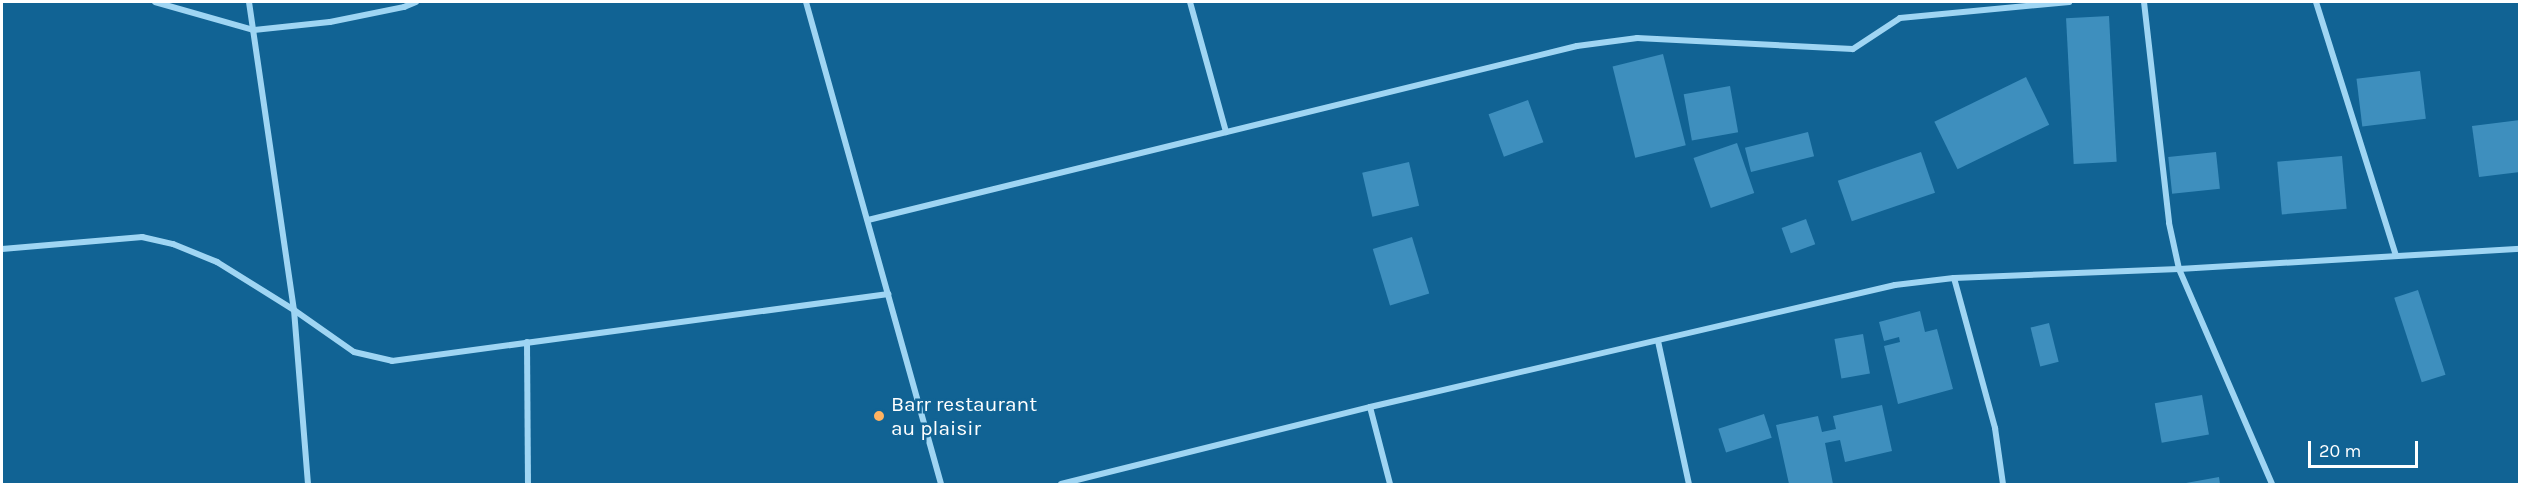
<!DOCTYPE html>
<style>
body{margin:0}
#map{position:relative;width:2521px;height:486px;overflow:hidden;background:#116394;font-family:Karla,sans-serif}
div>[style]{position:absolute}
.building>*{inset:0;background:#3e8fbe;transform-origin:0 0}
.street>*{height:6px;margin:-3px;padding:0 3px;transform-origin:3px;border-radius:3px;background:#9fd5f3}
.dots>*{width:16px;height:16px;translate:-50% -50%;box-sizing:border-box;border:3px solid #116394;border-radius:50%}
span{translate:-50% -50%;white-space:nowrap;text-align:center;line-height:1.15;-webkit-text-stroke:5px #116394;paint-order:stroke}
.poi-label{font-size:21px;color:#fff}
.left{translate:0 -50%;text-align:left}
.frame{position:absolute;inset:0;border:3px solid #fff;pointer-events:none}
.scale{position:absolute;left:2308px;top:441px;width:110px;height:27px;box-sizing:border-box;border:3px solid #fff;border-top:0;padding-left:8px;font-size:18px;line-height:21px;white-space:nowrap;color:#fff;-webkit-text-stroke:4px #116394;paint-order:stroke}
</style>
<div id="map">
<div class="building">
<i style="left:2109px;top:16px;width:146px;height:43px;rotate:87deg"></i>
<i style="left:1663px;top:54px;width:94px;height:52px;rotate:76deg"></i>
<i style="left:2420px;top:71px;width:48px;height:64px;rotate:83deg"></i>
<i style="left:2026px;top:77px;width:53px;height:102px;rotate:64deg"></i>
<i style="left:1730px;top:86px;width:47px;height:47px;rotate:80deg"></i>
<i style="left:1528px;top:100px;width:45px;height:42px;rotate:70deg"></i>
<i style="clip-path:polygon(2520px 120px,2520px 172px,2479px 177px,2472px 126px)"></i>
<i style="left:1808px;top:132px;width:25px;height:65px;rotate:76deg"></i>
<i style="left:1737px;top:143px;width:53px;height:46px;rotate:71deg"></i>
<i style="left:1921px;top:152px;width:43px;height:88px;rotate:71deg"></i>
<i style="left:2216px;top:152px;width:37px;height:48px;rotate:84deg"></i>
<i style="left:2342px;top:156px;width:53px;height:65px;rotate:85deg"></i>
<i style="left:1409px;top:162px;width:45px;height:48px;rotate:77deg"></i>
<i style="left:1806px;top:219px;width:27px;height:26px;rotate:70deg"></i>
<i style="left:1412px;top:237px;width:59px;height:41px;rotate:73deg"></i>
<i style="left:2418px;top:290px;width:89px;height:25px;rotate:72deg"></i>
<i style="clip-path:polygon(1920px 311px,1925px 332px,1937px 329px,1953px 389px,1898px 404px,1884px 346px,1900px 342px,1899px 337px,1884px 341px,1879px 322px)"></i>
<i style="left:2049px;top:323px;width:40px;height:19px;rotate:76deg"></i>
<i style="left:1863px;top:334px;width:40px;height:29px;rotate:80deg"></i>
<i style="left:2202px;top:395px;width:40px;height:48px;rotate:80deg"></i>
<i style="clip-path:polygon(1882px 405px,1892px 451px,1845px 462px,1840px 440px,1825px 443px,1833px 484px,1789px 484px,1776px 425px,1818px 416px,1822px 432px,1836px 429px,1833px 416px)"></i>
<i style="left:1764px;top:414px;width:25px;height:48px;rotate:72deg"></i>
<i style="clip-path:polygon(2219px 477px,2220px 484px,2186px 484px,2186px 483px)"></i>
</div>
<div class="street">
<i style="left:155px;top:2px;width:102px;rotate:15.9deg"></i>
<i style="left:253px;top:30px;width:77px;rotate:-5.9deg"></i>
<i style="left:330px;top:22px;width:76px;rotate:-11.5deg"></i>
<i style="left:404px;top:7px;width:13px;rotate:-23deg"></i>
<i style="left:249px;top:2px;width:311px;rotate:81.7deg"></i>
<i style="left:294px;top:310px;width:175px;rotate:85.4deg"></i>
<i style="left:806px;top:2px;width:501px;rotate:74.35deg"></i>
<i style="left:1190px;top:2px;width:135px;rotate:74.5deg"></i>
<i style="left:2144px;top:2px;width:222px;rotate:83.5deg"></i>
<i style="left:2169px;top:223px;width:47px;rotate:77.7deg"></i>
<i style="left:2179px;top:269px;width:234px;rotate:66.6deg"></i>
<i style="left:2316px;top:2px;width:266px;rotate:72.5deg"></i>
<i style="left:868px;top:220px;width:730px;rotate:-13.79deg"></i>
<i style="left:1577px;top:46px;width:61px;rotate:-7.6deg"></i>
<i style="left:1637px;top:38px;width:216px;rotate:2.9deg"></i>
<i style="left:1853px;top:49px;width:56px;rotate:-33.4deg"></i>
<i style="left:1900px;top:18px;width:170px;rotate:-5.4deg"></i>
<i style="left:2px;top:249px;width:141px;rotate:-4.9deg"></i>
<i style="left:142px;top:237px;width:32px;rotate:13deg"></i>
<i style="left:173px;top:244px;width:48px;rotate:22.2deg"></i>
<i style="left:217px;top:262px;width:91px;rotate:31.9deg"></i>
<i style="left:294px;top:310px;width:73px;rotate:35deg"></i>
<i style="left:354px;top:352px;width:39px;rotate:13deg"></i>
<i style="left:392px;top:361px;width:501px;rotate:-7.68deg"></i>
<i style="left:1954px;top:278px;width:156px;rotate:74.7deg"></i>
<i style="left:1995px;top:428px;width:57px;rotate:81.9deg"></i>
<i style="left:1658px;top:341px;width:146px;rotate:77.8deg"></i>
<i style="left:527px;top:342px;width:142px;rotate:89.6deg"></i>
<i style="left:1370px;top:407px;width:80px;rotate:75.4deg"></i>
<i style="left:1061px;top:484px;width:318px;rotate:-14deg"></i>
<i style="left:1370px;top:407px;width:539px;rotate:-13.08deg"></i>
<i style="left:1895px;top:285px;width:59px;rotate:-6.8deg"></i>
<i style="left:1954px;top:278px;width:225px;rotate:-2.3deg"></i>
<i style="left:2179px;top:269px;width:342px;rotate:-3.4deg"></i>
</div>
<div class="dots">
<i style="left:879px;top:416px;background:#ffb361"></i>
</div>
<div class="poi-label">
<span class="left" style="left:891px;top:416px">Barr restaurant<br>au plaisir</span>
</div>
<div class="frame"></div>
<div class="scale">20 m</div>
</div>
